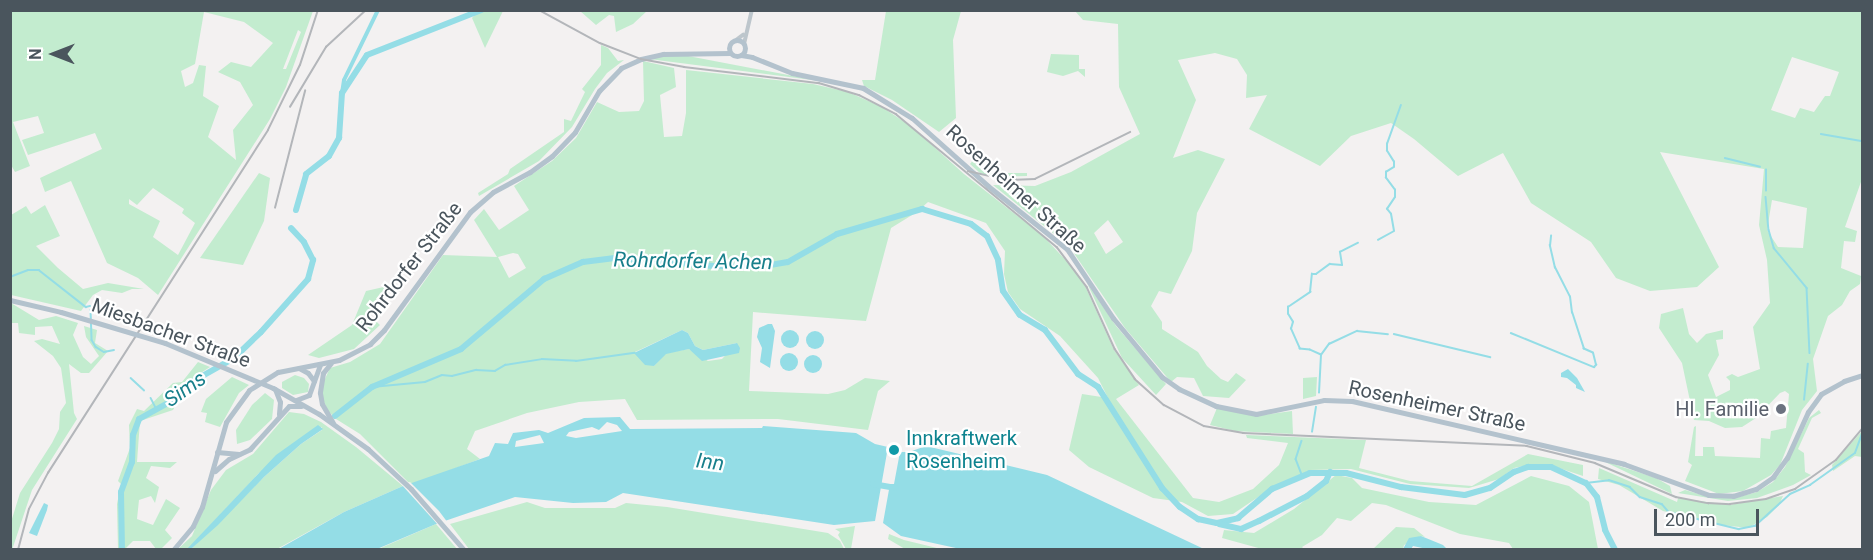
<!DOCTYPE html>
<meta charset="utf-8">
<style>
body{margin:0}
#map{position:relative;width:1873px;height:560px;overflow:hidden;background:#f3f1f1;font-family:Roboto,sans-serif}
div>[style]{position:absolute}
.green>*{inset:0;background:#c3eccf}
.water>*{inset:0;background:#94dde6}
.round{border-radius:50%}
.pier>*{inset:0;background:#f3f1f1}
.stream>*{height:1.5px;margin:-0.75px;padding:0 0.75px;transform-origin:0.75px;border-radius:0.75px;background:#94dde6}
.canal>*{height:4px;margin:-2px;padding:0 2px;transform-origin:2px;border-radius:2px;background:#94dde6}
.river>*{height:6px;margin:-3px;padding:0 3px;transform-origin:3px;border-radius:3px;background:#94dde6}
.minor>*{height:4px;margin:-2px;padding:0 2px;transform-origin:2px;border-radius:2px;background:#bdc6cc}
.major>*{height:5px;margin:-2.5px;padding:0 2.5px;transform-origin:2.5px;border-radius:2.5px;background:#b3c2cd}
.major>.ring{margin:-2.5px;padding:0;box-sizing:content-box;background:none;border:5px solid #b3c2cd;border-radius:50%}
.rail>*{height:1.5px;margin:-0.75px;padding:0 0.75px;transform-origin:0.75px;border-radius:0.75px;background:#b3b6ba}
.major-bridge>*{height:5px;margin:-2.5px;padding:0 2.5px;transform-origin:2.5px;border-radius:2.5px;background:#b3c2cd}
.dots>*{width:16px;height:16px;translate:-50% -50%;box-sizing:border-box;border:3px solid #fff;border-radius:50%}
span{translate:-50% -50%;white-space:nowrap;text-align:center;line-height:1.15;-webkit-text-stroke:4.5px #fff;paint-order:stroke}
.street-label{font-size:20px;color:#4a555d}
.worship-label{font-size:20px;color:#5b616d}
.right{translate:-100% -50%;text-align:right}
.culture-label{font-size:20px;color:#0d838f}
.left{translate:0 -50%;text-align:left}
.water-label{font-size:21px;color:#177f8b;font-style:italic}
.frame{position:absolute;inset:0;border:12px solid #4a555d;pointer-events:none}
.north{position:absolute;left:24px;top:24px;width:60px;height:60px;-webkit-text-stroke:4px #fff;paint-order:stroke;rotate:270deg;font-size:16px;font-weight:700;line-height:24px;text-align:center;color:#4a555d}
.north::after{content:'';display:block;margin:auto;width:21px;height:27px;background:#4a555d;clip-path:polygon(50% 0,100% 100%,50% 72%,0 100%)}
.scale{position:absolute;left:1654px;top:509px;width:105px;height:27px;box-sizing:border-box;border:3px solid #4a555d;border-top:0;padding-left:8px;font-size:18px;line-height:21px;white-space:nowrap;color:#4a555d;-webkit-text-stroke:4px #fff;paint-order:stroke}
</style>
<div id="map">
<div class="green">
<i style="clip-path:polygon(evenodd,10px 11px,313px 11px,286px 87px,270px 119px,158px 295px,138px 278px,107px 263px,71px 181px,45px 192px,40px 178px,102px 149px,95px 133px,28px 155px,22px 140px,44px 133px,38px 116px,13px 122px,30px 166px,15px 172px,11px 165px,10px 11px,204px 12px,244px 22px,273px 43px,251px 67px,231px 62px,218px 72px,240px 82px,253px 105px,233px 130px,236px 160px,208px 137px,219px 106px,203px 96px,206px 66px,199px 65px,193px 83px,185px 87px,181px 71px,195px 64px,204px 12px,10px 11px,298px 30px,301px 32px,286px 69px,283px 69px,298px 30px,10px 11px,153px 188px,184px 209px,182px 213px,195px 223px,178px 255px,153px 237px,160px 221px,129px 204px,129px 199px,137px 205px,153px 188px)"></i>
<i style="clip-path:polygon(478px 11px,503px 11px,485px 48px,472px 18px)"></i>
<i style="clip-path:polygon(580px 11px,647px 11px,633px 24px,616px 32px,614px 16px,609px 15px,596px 25px)"></i>
<i style="clip-path:polygon(886px 11px,961px 11px,953px 40px,956px 118px,939px 132px,892px 100px,864px 86px,862px 80px,875px 80px)"></i>
<i style="clip-path:polygon(evenodd,1075px 11px,1862px 11px,1862px 179px,1845px 227px,1857px 231px,1855px 242px,1844px 241px,1841px 268px,1861px 276px,1860px 284px,1850px 291px,1842px 305px,1828px 316px,1813px 359px,1817px 391px,1802px 410px,1780px 465px,1771px 475px,1743px 491px,1719px 494px,1685px 481px,1692px 465px,1688px 462px,1694px 427px,1696px 426px,1695px 456px,1703px 456px,1703px 447px,1714px 447px,1715px 456px,1760px 458px,1761px 438px,1770px 439px,1771px 431px,1786px 428px,1789px 394px,1785px 391px,1780px 393px,1756px 418px,1742px 427px,1725px 428px,1709px 421px,1694px 420px,1682px 363px,1659px 328px,1661px 314px,1683px 308px,1689px 334px,1697px 343px,1706px 334px,1723px 330px,1723px 339px,1716px 340px,1719px 355px,1708px 375px,1716px 397px,1730px 390px,1730px 381px,1726px 377px,1732px 374px,1738px 377px,1760px 369px,1753px 327px,1770px 303px,1767px 260px,1759px 225px,1764px 169px,1660px 152px,1719px 267px,1697px 287px,1650px 291px,1616px 278px,1591px 242px,1531px 203px,1503px 153px,1458px 176px,1414px 139px,1391px 123px,1351px 136px,1320px 166px,1249px 129px,1267px 95px,1246px 98px,1247px 75px,1237px 59px,1215px 53px,1178px 60px,1196px 100px,1173px 158px,1198px 150px,1225px 159px,1197px 213px,1192px 251px,1171px 294px,1159px 291px,1151px 306px,1162px 322px,1162px 329px,1198px 352px,1207px 366px,1221px 379px,1228px 382px,1236px 373px,1246px 380px,1229px 398px,1203px 396px,1194px 378px,1177px 377px,1171px 382px,1125px 328px,1069px 246px,993px 185px,1035px 186px,1071px 172px,1140px 134px,1119px 87px,1118px 24px,1083px 20px,1075px 11px,1792px 57px,1839px 72px,1830px 96px,1825px 96px,1814px 112px,1800px 108px,1795px 118px,1771px 110px,1792px 57px,1075px 11px,1772px 200px,1807px 208px,1803px 248px,1778px 247px,1767px 230px,1772px 200px,1075px 11px,1108px 220px,1123px 242px,1106px 254px,1094px 233px,1108px 220px)"></i>
<i style="clip-path:polygon(601px 45px,608px 48px,618px 61px,624px 60px,607px 73px,595px 89px,572px 127px,539px 161px,479px 196px,478px 193px,508px 174px,510px 169px,564px 132px,564px 119px,571px 121px,585px 92px,582px 89px,601px 65px)"></i>
<i style="clip-path:polygon(1051px 54px,1079px 55px,1079px 69px,1085px 69px,1085px 77px,1078px 71px,1063px 76px,1047px 72px)"></i>
<i style="clip-path:polygon(661px 56px,688px 56px,820px 81px,649px 59px)"></i>
<i style="clip-path:polygon(evenodd,643px 61px,674px 68px,676px 87px,660px 95px,664px 137px,682px 136px,686px 113px,686px 70px,813px 84px,848px 92px,882px 107px,912px 127px,964px 174px,1043px 236px,1075px 270px,1086px 288px,1114px 350px,1139px 385px,1116px 399px,1193px 498px,1219px 502px,1253px 489px,1279px 465px,1288px 443px,1247px 438px,1246px 435px,1366px 440px,1359px 468px,1410px 481px,1472px 486px,1528px 454px,1583px 465px,1583px 476px,1547px 464px,1529px 465px,1514px 468px,1499px 479px,1469px 488px,1410px 484px,1351px 469px,1310px 470px,1270px 489px,1233px 514px,1208px 516px,1182px 502px,1153px 498px,1089px 467px,1069px 450px,1082px 394px,1108px 398px,1098px 378px,1060px 336px,1020px 309px,1008px 292px,1004px 274px,1005px 251px,986px 223px,928px 202px,917px 212px,891px 228px,866px 321px,753px 312px,749px 391px,828px 394px,845px 390px,865px 378px,890px 381px,878px 391px,868px 430px,778px 419px,637px 420px,625px 399px,579px 402px,527px 413px,475px 431px,467px 449px,480px 459px,411px 485px,360px 434px,336px 419px,328px 411px,321px 395px,324px 381px,330px 368px,350px 362px,380px 344px,443px 255px,497px 257px,474px 220px,484px 209px,499px 230px,529px 210px,514px 186px,552px 161px,576px 138px,597px 102px,619px 112px,639px 111px,644px 101px,643px 61px,513px 253px,518px 254px,526px 268px,509px 278px,498px 257px,513px 253px,643px 61px,682px 330px,688px 333px,695px 346px,703px 350px,737px 343px,722px 359px,708px 361px,689px 349px,666px 353px,654px 366px,635px 352px,682px 330px)"></i>
<i style="clip-path:polygon(974px 159px,982px 169px,990px 173px,1027px 173px,1027px 176px,993px 177px,980px 173px,970px 164px)"></i>
<i style="clip-path:polygon(259px 173px,270px 178px,264px 221px,243px 265px,200px 258px)"></i>
<i style="clip-path:polygon(45px 205px,60px 236px,36px 246px,58px 268px,83px 289px,108px 283px,144px 289px,132px 289px,122px 293px,102px 290px,93px 295px,81px 311px,11px 295px,11px 215px,26px 206px,31px 214px)"></i>
<i style="clip-path:polygon(1087px 283px,1116px 326px,1166px 384px,1156px 395px,1122px 358px)"></i>
<i style="clip-path:polygon(397px 284px,378px 297px,368px 314px,380px 325px,354px 349px,319px 358px,308px 355px,352px 325px,366px 291px)"></i>
<i style="clip-path:polygon(11px 303px,39px 320px,56px 316px,78px 323px,73px 335px,83px 357px,91px 364px,99px 356px,86px 337px,84px 326px,97px 330px,95px 343px,108px 351px,89px 373px,81px 373px,69px 364px,74px 413px,77px 419px,32px 490px,12px 550px,11px 522px,20px 493px,52px 443px,59px 429px,60px 412px,66px 403px,61px 368px,53px 356px,34px 341px,42px 339px,60px 344px,52px 326px,35px 327px,35px 335px,19px 333px,18px 323px,11px 323px)"></i>
<i style="clip-path:polygon(198px 362px,210px 367px,190px 380px,173px 410px,140px 421px,137px 462px,177px 462px,170px 468px,151px 466px,146px 478px,159px 487px,155px 503px,151px 496px,139px 500px,137px 519px,153px 525px,166px 499px,180px 508px,165px 530px,172px 538px,161px 549px,156px 549px,150px 541px,133px 541px,125px 549px,118px 549px,117px 504px,121px 484px,118px 481px,130px 448px,129px 425px,137px 409px,144px 411px,173px 383px,182px 382px)"></i>
<i style="clip-path:polygon(295px 375px,304px 378px,309px 384px,308px 392px,293px 395px,282px 388px,282px 382px)"></i>
<i style="clip-path:polygon(232px 377px,249px 385px,239px 393px,220px 427px,205px 422px,207px 413px,201px 412px,206px 399px)"></i>
<i style="clip-path:polygon(1317px 377px,1316px 396px,1303px 399px,1303px 378px)"></i>
<i style="clip-path:polygon(265px 393px,274px 400px,272px 419px,250px 440px,237px 444px,236px 430px,252px 405px)"></i>
<i style="clip-path:polygon(1217px 408px,1254px 416px,1292px 411px,1293px 434px,1235px 431px,1210px 425px)"></i>
<i style="clip-path:polygon(1819px 410px,1821px 413px,1812px 418px,1798px 449px,1804px 453px,1805px 472px,1811px 475px,1793px 485px,1757px 498px,1728px 501px,1678px 493px,1685px 490px,1713px 498px,1735px 498px,1757px 492px,1773px 482px,1785px 467px,1809px 418px)"></i>
<i style="clip-path:polygon(289px 412px,304px 414px,321px 422px,356px 447px,403px 486px,344px 512px,277px 549px,191px 549px,264px 477px,301px 444px,322px 430px,322px 427px,259px 473px,188px 549px,177px 550px,192px 536px,211px 490px,226px 470px,253px 454px)"></i>
<i style="clip-path:polygon(1862px 431px,1862px 457px,1855px 456px,1833px 471px,1832px 465px)"></i>
<i style="clip-path:polygon(1601px 460px,1656px 478px,1670px 486px,1672px 494px)"></i>
<i style="clip-path:polygon(1599px 468px,1677px 502px,1678px 498px,1729px 505px,1783px 496px,1779px 505px,1767px 517px,1748px 528px,1714px 524px,1663px 511px,1619px 485px,1598px 479px)"></i>
<i style="clip-path:polygon(1336px 475px,1352px 478px,1362px 488px,1429px 502px,1476px 505px,1531px 476px,1569px 486px,1589px 502px,1598px 549px,1513px 549px,1509px 543px,1460px 534px,1386px 505px,1372px 503px,1351px 521px,1337px 518px,1322px 535px,1302px 547px,1304px 549px,1262px 549px,1222px 538px,1224px 530px,1254px 533px,1294px 509px)"></i>
<i style="clip-path:polygon(527px 502px,545px 508px,615px 508px,626px 503px,667px 507px,828px 533px,840px 541px,844px 549px,469px 549px,450px 524px)"></i>
<i style="clip-path:polygon(436px 524px,457px 549px,377px 550px,383px 547px)"></i>
<i style="clip-path:polygon(855px 526px,851px 549px,846px 549px,838px 535px,840px 532px,835px 529px)"></i>
<i style="clip-path:polygon(1396px 527px,1414px 528px,1425px 537px,1421px 536px,1404px 545px,1403px 549px,1372px 550px)"></i>
<i style="clip-path:polygon(889px 534px,904px 540px,941px 549px,905px 549px,888px 539px)"></i>
</div>
<div class="water">
<i style="clip-path:polygon(1019px 191px,1031px 203px,1031px 209px,1023px 205px,1015px 197px,1015px 192px)"></i>
<i style="clip-path:polygon(768px 324px,772px 324px,775px 331px,770px 368px,760px 362px,762px 348px,757px 337px,759px 328px)"></i>
<i class="round" style="left:781px;top:330px;width:18px;height:18px"></i>
<i style="clip-path:polygon(682px 330px,688px 333px,695px 346px,703px 350px,737px 343px,740px 348px,739px 353px,702px 361px,689px 349px,666px 354px,654px 366px,645px 365px,634px 353px)"></i>
<i class="round" style="left:806px;top:331px;width:18px;height:18px"></i>
<i class="round" style="left:780px;top:353px;width:18px;height:18px"></i>
<i class="round" style="left:804px;top:355px;width:18px;height:18px"></i>
<i style="clip-path:polygon(1568px 369px,1577px 378px,1585px 392px,1576px 388px,1576px 385px,1567px 378px,1561px 377px,1561px 373px)"></i>
<i style="clip-path:polygon(evenodd,620px 417px,630px 429px,762px 428px,763px 426px,856px 433px,875px 444px,888px 447px,875px 521px,834px 525px,623px 493px,606px 502px,573px 503px,515px 497px,436px 524px,377px 549px,277px 550px,344px 512px,403px 486px,489px 456px,495px 443px,508px 444px,513px 433px,539px 430px,548px 433px,584px 418px,620px 417px,607px 422px,617px 425px,622px 431px,576px 438px,566px 436px,569px 432px,592px 427px,599px 430px,607px 422px,620px 417px,540px 435px,544px 443px,515px 447px,516px 441px,540px 435px)"></i>
<i style="clip-path:polygon(318px 425px,323px 429px,301px 444px,264px 477px,218px 525px,191px 549px,187px 549px,276px 455px)"></i>
<i style="clip-path:polygon(926px 446px,1047px 475px,1204px 549px,965px 550px,901px 536px,883px 523px,890px 484px,894px 484px,900px 452px,909px 452px)"></i>
<i style="clip-path:polygon(44px 503px,48px 505px,47px 510px,37px 536px,29px 533px)"></i>
<i style="clip-path:polygon(1421px 536px,1443px 545px,1447px 549px,1427px 549px,1413px 546px,1411px 549px,1403px 549px,1409px 538px)"></i>
</div>
<div class="pier">
<i style="clip-path:polygon(410px 482px,439px 511px,448px 523px,439px 526px,401px 484px)"></i>
</div>
<div class="stream">
<i style="left:1821px;top:134px;width:42px;rotate:9.7deg"></i>
<i style="left:1725px;top:158px;width:36px;rotate:14deg"></i>
<i style="left:1766px;top:191px;width:21px;rotate:-90deg"></i>
<i style="left:1766px;top:197px;width:33px;rotate:85deg"></i>
<i style="left:1769px;top:230px;width:19px;rotate:74deg"></i>
<i style="left:1774px;top:248px;width:52px;rotate:50.5deg"></i>
<i style="left:1807px;top:288px;width:65px;rotate:87.4deg"></i>
<i style="left:1378px;top:240px;width:18px;rotate:-29deg"></i>
<i style="left:1394px;top:231px;width:17px;rotate:-100deg"></i>
<i style="left:1391px;top:214px;width:6px;rotate:-129deg"></i>
<i style="left:1387px;top:209px;width:14px;rotate:-56deg"></i>
<i style="left:1395px;top:197px;width:7px;rotate:-90deg"></i>
<i style="left:1395px;top:190px;width:15px;rotate:-127deg"></i>
<i style="left:1386px;top:178px;width:6px;rotate:-90deg"></i>
<i style="left:1386px;top:172px;width:9px;rotate:-32deg"></i>
<i style="left:1394px;top:167px;width:5px;rotate:-90deg"></i>
<i style="left:1394px;top:162px;width:13px;rotate:-122deg"></i>
<i style="left:1387px;top:151px;width:7px;rotate:-90deg"></i>
<i style="left:1387px;top:144px;width:41px;rotate:-70.3deg"></i>
<i style="left:10px;top:277px;width:19px;rotate:-21deg"></i>
<i style="left:28px;top:270px;width:11px"></i>
<i style="left:39px;top:270px;width:60px;rotate:38.2deg"></i>
<i style="left:86px;top:307px;width:4px;rotate:-14deg"></i>
<i style="left:91px;top:310px;width:30px;rotate:88deg"></i>
<i style="left:92px;top:340px;width:8px;rotate:60deg"></i>
<i style="left:96px;top:347px;width:9px;rotate:32deg"></i>
<i style="left:104px;top:352px;width:10px;rotate:-11deg"></i>
<i style="left:1511px;top:333px;width:90px;rotate:22.3deg"></i>
<i style="left:1594px;top:367px;width:3px;rotate:-45deg"></i>
<i style="left:1596px;top:365px;width:12px;rotate:-104deg"></i>
<i style="left:1593px;top:353px;width:10px;rotate:-156deg"></i>
<i style="left:1584px;top:349px;width:38px;rotate:-108deg"></i>
<i style="left:1572px;top:313px;width:16px;rotate:-97deg"></i>
<i style="left:1570px;top:297px;width:33px;rotate:-117deg"></i>
<i style="left:1555px;top:268px;width:23px;rotate:-103deg"></i>
<i style="left:1550px;top:246px;width:10px;rotate:-84deg"></i>
<i style="left:1394px;top:334px;width:99px;rotate:13.5deg"></i>
<i style="left:1321px;top:355px;width:12px;rotate:-156deg"></i>
<i style="left:1310px;top:350px;width:10px;rotate:-174deg"></i>
<i style="left:1300px;top:349px;width:22px;rotate:-114deg"></i>
<i style="left:1291px;top:329px;width:7px;rotate:-74deg"></i>
<i style="left:1293px;top:322px;width:9px;rotate:-122deg"></i>
<i style="left:1288px;top:314px;width:7px;rotate:-90deg"></i>
<i style="left:1288px;top:307px;width:27px;rotate:-34deg"></i>
<i style="left:1310px;top:292px;width:18px;rotate:-84deg"></i>
<i style="left:1312px;top:274px;width:4px"></i>
<i style="left:1316px;top:274px;width:17px;rotate:-36deg"></i>
<i style="left:1330px;top:264px;width:12px;rotate:5deg"></i>
<i style="left:1342px;top:265px;width:13px;rotate:-99deg"></i>
<i style="left:1340px;top:252px;width:20px;rotate:-27deg"></i>
<i style="left:131px;top:378px;width:18px;rotate:43deg"></i>
<i style="left:372px;top:387px;width:53px;rotate:-5.4deg"></i>
<i style="left:425px;top:382px;width:18px;rotate:-22deg"></i>
<i style="left:442px;top:375px;width:10px;rotate:6deg"></i>
<i style="left:452px;top:376px;width:25px;rotate:-14deg"></i>
<i style="left:476px;top:370px;width:19px;rotate:3deg"></i>
<i style="left:495px;top:371px;width:12px;rotate:-31deg"></i>
<i style="left:505px;top:365px;width:37px;rotate:-9deg"></i>
<i style="left:542px;top:359px;width:34px;rotate:3deg"></i>
<i style="left:576px;top:361px;width:59px;rotate:-7.9deg"></i>
<i style="left:1319px;top:393px;width:38px;rotate:-87deg"></i>
<i style="left:1321px;top:355px;width:14px;rotate:-54deg"></i>
<i style="left:1329px;top:344px;width:31px;rotate:-25deg"></i>
<i style="left:1357px;top:331px;width:31px;rotate:6deg"></i>
<i style="left:151px;top:398px;width:13px;rotate:63deg"></i>
<i style="left:1804px;top:400px;width:36px;rotate:-84deg"></i>
<i style="left:1312px;top:432px;width:25px;rotate:-81deg"></i>
<i style="left:1302px;top:441px;width:19px;rotate:108deg"></i>
<i style="left:1296px;top:459px;width:17px;rotate:69deg"></i>
<i style="left:1586px;top:483px;width:23px;rotate:-7deg"></i>
<i style="left:1609px;top:480px;width:22px;rotate:18deg"></i>
<i style="left:1630px;top:487px;width:14px;rotate:45deg"></i>
<i style="left:1640px;top:497px;width:23px;rotate:18deg"></i>
<i style="left:1662px;top:504px;width:11px;rotate:49deg"></i>
<i style="left:1669px;top:512px;width:72px;rotate:13.7deg"></i>
<i style="left:1739px;top:529px;width:16px;rotate:-11deg"></i>
<i style="left:1755px;top:526px;width:47px;rotate:-42.4deg"></i>
<i style="left:1790px;top:494px;width:22px;rotate:-24deg"></i>
<i style="left:1810px;top:485px;width:55px;rotate:-35.4deg"></i>
<i style="left:1855px;top:453px;width:20px;rotate:-70deg"></i>
</div>
<div class="canal">
<i style="left:342px;top:93px;width:13px;rotate:-81deg"></i>
<i style="left:344px;top:80px;width:78px;rotate:-64.1deg"></i>
</div>
<div class="river">
<i style="left:296px;top:210px;width:37px;rotate:-74deg"></i>
<i style="left:306px;top:174px;width:29px;rotate:-38deg"></i>
<i style="left:329px;top:156px;width:21px;rotate:-61deg"></i>
<i style="left:339px;top:138px;width:45px;rotate:-86.2deg"></i>
<i style="left:342px;top:93px;width:45px;rotate:-56.7deg"></i>
<i style="left:367px;top:55px;width:123px;rotate:-21.5deg"></i>
<i style="left:335px;top:416px;width:47px;rotate:-38.1deg"></i>
<i style="left:372px;top:387px;width:97px;rotate:-23.1deg"></i>
<i style="left:461px;top:349px;width:109px;rotate:-40.1deg"></i>
<i style="left:544px;top:279px;width:43px;rotate:-23.6deg"></i>
<i style="left:583px;top:262px;width:32px;rotate:-7deg"></i>
<i style="left:615px;top:258px;width:99px;rotate:4.6deg"></i>
<i style="left:714px;top:266px;width:45px;rotate:1.3deg"></i>
<i style="left:759px;top:267px;width:29px;rotate:-10deg"></i>
<i style="left:788px;top:262px;width:56px;rotate:-29.7deg"></i>
<i style="left:837px;top:234px;width:89px;rotate:-16.4deg"></i>
<i style="left:922px;top:209px;width:51px;rotate:17deg"></i>
<i style="left:971px;top:224px;width:20px;rotate:37deg"></i>
<i style="left:987px;top:236px;width:26px;rotate:65deg"></i>
<i style="left:998px;top:260px;width:31px;rotate:81deg"></i>
<i style="left:1003px;top:291px;width:29px;rotate:55deg"></i>
<i style="left:1020px;top:315px;width:29px;rotate:31deg"></i>
<i style="left:1045px;top:330px;width:55px;rotate:53.1deg"></i>
<i style="left:1078px;top:374px;width:24px;rotate:33deg"></i>
<i style="left:1098px;top:387px;width:120px;rotate:57.6deg"></i>
<i style="left:1162px;top:488px;width:26px;rotate:47deg"></i>
<i style="left:1180px;top:507px;width:22px;rotate:34deg"></i>
<i style="left:1198px;top:519px;width:19px;rotate:12deg"></i>
<i style="left:1217px;top:523px;width:22px;rotate:-13deg"></i>
<i style="left:1238px;top:518px;width:45px;rotate:-40.5deg"></i>
<i style="left:1272px;top:489px;width:41px;rotate:-22.8deg"></i>
<i style="left:1310px;top:473px;width:36px"></i>
<i style="left:1346px;top:473px;width:57px;rotate:14.3deg"></i>
<i style="left:1401px;top:487px;width:64px;rotate:7.1deg"></i>
<i style="left:1465px;top:495px;width:26px;rotate:-16deg"></i>
<i style="left:1490px;top:488px;width:29px;rotate:-34deg"></i>
<i style="left:1514px;top:472px;width:15px;rotate:-20deg"></i>
<i style="left:1528px;top:467px;width:23px"></i>
<i style="left:1551px;top:467px;width:38px;rotate:25deg"></i>
<i style="left:1586px;top:483px;width:18px;rotate:52deg"></i>
<i style="left:1597px;top:497px;width:34px;rotate:76deg"></i>
<i style="left:1605px;top:530px;width:22px;rotate:63deg"></i>
<i style="left:873px;top:484px;width:23px;rotate:10deg"></i>
<i style="left:1219px;top:524px;width:23px;rotate:13deg"></i>
<i style="left:1241px;top:529px;width:20px;rotate:-24deg"></i>
<i style="left:1259px;top:521px;width:54px;rotate:-27.5deg"></i>
<i style="left:1307px;top:496px;width:24px;rotate:-38deg"></i>
<i style="left:1326px;top:481px;width:10px;rotate:-66deg"></i>
<i style="left:122px;top:550px;width:58px;rotate:-91deg"></i>
<i style="left:121px;top:492px;width:32px;rotate:-70deg"></i>
<i style="left:132px;top:462px;width:27px;rotate:-88deg"></i>
<i style="left:133px;top:435px;width:17px;rotate:-69deg"></i>
<i style="left:139px;top:419px;width:39px;rotate:-29deg"></i>
<i style="left:173px;top:400px;width:16px;rotate:-52deg"></i>
<i style="left:183px;top:387px;width:59px;rotate:-29.6deg"></i>
<i style="left:234px;top:358px;width:37px;rotate:-44deg"></i>
<i style="left:261px;top:332px;width:71px;rotate:-48.4deg"></i>
<i style="left:308px;top:279px;width:20px;rotate:-75deg"></i>
<i style="left:313px;top:260px;width:20px;rotate:-117deg"></i>
<i style="left:304px;top:242px;width:19px;rotate:-133deg"></i>
</div>
<div class="minor">
<i style="left:736px;top:40px;width:9px;rotate:-36deg"></i>
<i style="left:744px;top:44px;width:35px;rotate:-77deg"></i>
</div>
<div class="major">
<i class="ring" style="left:729px;top:40px;width:11px;height:11px"></i>
<i style="left:741px;top:55px;width:11px;rotate:10deg"></i>
<i style="left:752px;top:57px;width:43px;rotate:21.8deg"></i>
<i style="left:792px;top:73px;width:73px;rotate:11.9deg"></i>
<i style="left:863px;top:88px;width:57px;rotate:31.5deg"></i>
<i style="left:912px;top:118px;width:102px;rotate:41.8deg"></i>
<i style="left:988px;top:186px;width:101px;rotate:38.6deg"></i>
<i style="left:1067px;top:249px;width:83px;rotate:56.3deg"></i>
<i style="left:1113px;top:318px;width:77px;rotate:50.3deg"></i>
<i style="left:1162px;top:377px;width:21px;rotate:35deg"></i>
<i style="left:1179px;top:389px;width:41px;rotate:24.7deg"></i>
<i style="left:1216px;top:406px;width:41px;rotate:11.3deg"></i>
<i style="left:1256px;top:414px;width:69px;rotate:-11.6deg"></i>
<i style="left:1324px;top:400px;width:28px;rotate:2deg"></i>
<i style="left:1352px;top:401px;width:279px;rotate:13deg"></i>
<i style="left:1624px;top:464px;width:90px;rotate:20deg"></i>
<i style="left:1709px;top:495px;width:24px;rotate:2deg"></i>
<i style="left:1733px;top:496px;width:24px;rotate:-17deg"></i>
<i style="left:1756px;top:489px;width:21px;rotate:-35deg"></i>
<i style="left:1773px;top:477px;width:24px;rotate:-54deg"></i>
<i style="left:1787px;top:458px;width:51px;rotate:-65.5deg"></i>
<i style="left:1808px;top:412px;width:22px;rotate:-54deg"></i>
<i style="left:1821px;top:394px;width:26px;rotate:-29deg"></i>
<i style="left:1844px;top:381px;width:19px;rotate:-18deg"></i>
<i style="left:10px;top:300px;width:52px;rotate:13.2deg"></i>
<i style="left:331px;top:363px;width:13px;rotate:129deg"></i>
<i style="left:323px;top:373px;width:20px;rotate:99deg"></i>
<i style="left:320px;top:393px;width:11px;rotate:80deg"></i>
<i style="left:322px;top:404px;width:22px;rotate:60deg"></i>
<i style="left:299px;top:368px;width:10px;rotate:29deg"></i>
<i style="left:308px;top:373px;width:10px;rotate:53deg"></i>
<i style="left:273px;top:388px;width:53px;rotate:29.5deg"></i>
<i style="left:319px;top:414px;width:60px;rotate:35.5deg"></i>
<i style="left:368px;top:449px;width:59px;rotate:42.9deg"></i>
<i style="left:411px;top:489px;width:81px;rotate:49deg"></i>
<i style="left:275px;top:389px;width:14px;rotate:69deg"></i>
<i style="left:280px;top:402px;width:12px;rotate:95deg"></i>
<i style="left:296px;top:400px;width:14px;rotate:-21deg"></i>
<i style="left:309px;top:395px;width:33px;rotate:-70deg"></i>
<i style="left:217px;top:452px;width:22px;rotate:5deg"></i>
<i style="left:215px;top:471px;width:18px;rotate:-41deg"></i>
<i style="left:229px;top:459px;width:23px;rotate:-25deg"></i>
<i style="left:250px;top:449px;width:58px;rotate:-47.8deg"></i>
<i style="left:289px;top:406px;width:12px"></i>
<i style="left:173px;top:550px;width:31px;rotate:-50deg"></i>
<i style="left:193px;top:526px;width:21px;rotate:-65deg"></i>
<i style="left:202px;top:507px;width:88px;rotate:-74.2deg"></i>
<i style="left:226px;top:422px;width:39px;rotate:-54deg"></i>
<i style="left:249px;top:390px;width:34px;rotate:-32deg"></i>
<i style="left:278px;top:372px;width:62px;rotate:-11.1deg"></i>
<i style="left:339px;top:360px;width:35px;rotate:-27deg"></i>
<i style="left:370px;top:344px;width:20px;rotate:-45deg"></i>
<i style="left:384px;top:330px;width:146px;rotate:-53.9deg"></i>
<i style="left:470px;top:212px;width:30px;rotate:-41deg"></i>
<i style="left:493px;top:192px;width:42px;rotate:-28.4deg"></i>
<i style="left:530px;top:172px;width:27px;rotate:-36deg"></i>
<i style="left:552px;top:156px;width:33px;rotate:-46deg"></i>
<i style="left:575px;top:132px;width:48px;rotate:-59.7deg"></i>
<i style="left:599px;top:91px;width:32px;rotate:-46deg"></i>
<i style="left:621px;top:68px;width:22px;rotate:-24deg"></i>
<i style="left:641px;top:59px;width:23px;rotate:-13deg"></i>
<i style="left:663px;top:54px;width:67px;rotate:-0.9deg"></i>
</div>
<div class="rail">
<i style="left:539px;top:10px;width:69px;rotate:28.4deg"></i>
<i style="left:600px;top:43px;width:44px;rotate:21.3deg"></i>
<i style="left:641px;top:59px;width:44px;rotate:10.5deg"></i>
<i style="left:684px;top:67px;width:136px;rotate:6.8deg"></i>
<i style="left:819px;top:83px;width:42px;rotate:16.7deg"></i>
<i style="left:859px;top:95px;width:42px;rotate:27.2deg"></i>
<i style="left:896px;top:114px;width:209px;rotate:39.6deg"></i>
<i style="left:1057px;top:247px;width:50px;rotate:53.1deg"></i>
<i style="left:1087px;top:287px;width:68px;rotate:65.7deg"></i>
<i style="left:1115px;top:349px;width:36px;rotate:56deg"></i>
<i style="left:1135px;top:379px;width:39px;rotate:42deg"></i>
<i style="left:1164px;top:405px;width:45px;rotate:27.7deg"></i>
<i style="left:1204px;top:426px;width:40px;rotate:10deg"></i>
<i style="left:1243px;top:433px;width:284px;rotate:2.6deg"></i>
<i style="left:1527px;top:446px;width:70px;rotate:14deg"></i>
<i style="left:1595px;top:463px;width:88px;rotate:22.8deg"></i>
<i style="left:1676px;top:497px;width:33px;rotate:11deg"></i>
<i style="left:1708px;top:503px;width:22px;rotate:3deg"></i>
<i style="left:1730px;top:504px;width:36px;rotate:-8deg"></i>
<i style="left:1766px;top:499px;width:31px;rotate:-19deg"></i>
<i style="left:1795px;top:489px;width:50px;rotate:-35.3deg"></i>
<i style="left:1836px;top:460px;width:40px;rotate:-50deg"></i>
<i style="left:290px;top:107px;width:70px;rotate:-59deg"></i>
<i style="left:326px;top:47px;width:54px;rotate:-42.8deg"></i>
<i style="left:968px;top:171px;width:39px;rotate:13deg"></i>
<i style="left:1006px;top:180px;width:29px;rotate:-2deg"></i>
<i style="left:1035px;top:179px;width:106px;rotate:-26.3deg"></i>
<i style="left:275px;top:208px;width:121px;rotate:-75.6deg"></i>
<i style="left:18px;top:550px;width:42px;rotate:-75deg"></i>
<i style="left:29px;top:509px;width:41px;rotate:-62.2deg"></i>
<i style="left:48px;top:473px;width:407px;rotate:-57.3deg"></i>
<i style="left:268px;top:130px;width:72px;rotate:-63.8deg"></i>
<i style="left:300px;top:65px;width:58px;rotate:-71.9deg"></i>
</div>
<div class="major-bridge">
<i style="left:61px;top:312px;width:109px;rotate:16.6deg"></i>
<i style="left:165px;top:343px;width:117px;rotate:22.6deg"></i>
</div>
<div class="dots">
<i style="left:1781px;top:409px;background:#6b7280"></i>
<i style="left:894px;top:450px;background:#0f9aa8"></i>
</div>
<div class="street-label">
<span style="left:1016px;top:189px;rotate:42deg">Rosenheimer Straße</span>
<span style="left:409px;top:267px;rotate:-52deg">Rohrdorfer Straße</span>
<span style="left:171px;top:333px;rotate:20deg">Miesbacher Straße</span>
<span style="left:1437px;top:406px;rotate:12deg">Rosenheimer Straße</span>
</div>
<div class="worship-label">
<span class="right" style="left:1769px;top:409px">Hl. Familie</span>
</div>
<div class="culture-label">
<span class="left" style="left:906px;top:450px">Innkraftwerk<br>Rosenheim</span>
</div>
<div class="water-label">
<span style="left:693px;top:261px;rotate:1deg">Rohrdorfer Achen</span>
<span style="left:185px;top:389px;rotate:-35deg">Sims</span>
<span style="left:710px;top:462px;rotate:7deg">Inn</span>
</div>
<div class="frame"></div>
<div class="north">N</div>
<div class="scale">200 m</div>
</div>
